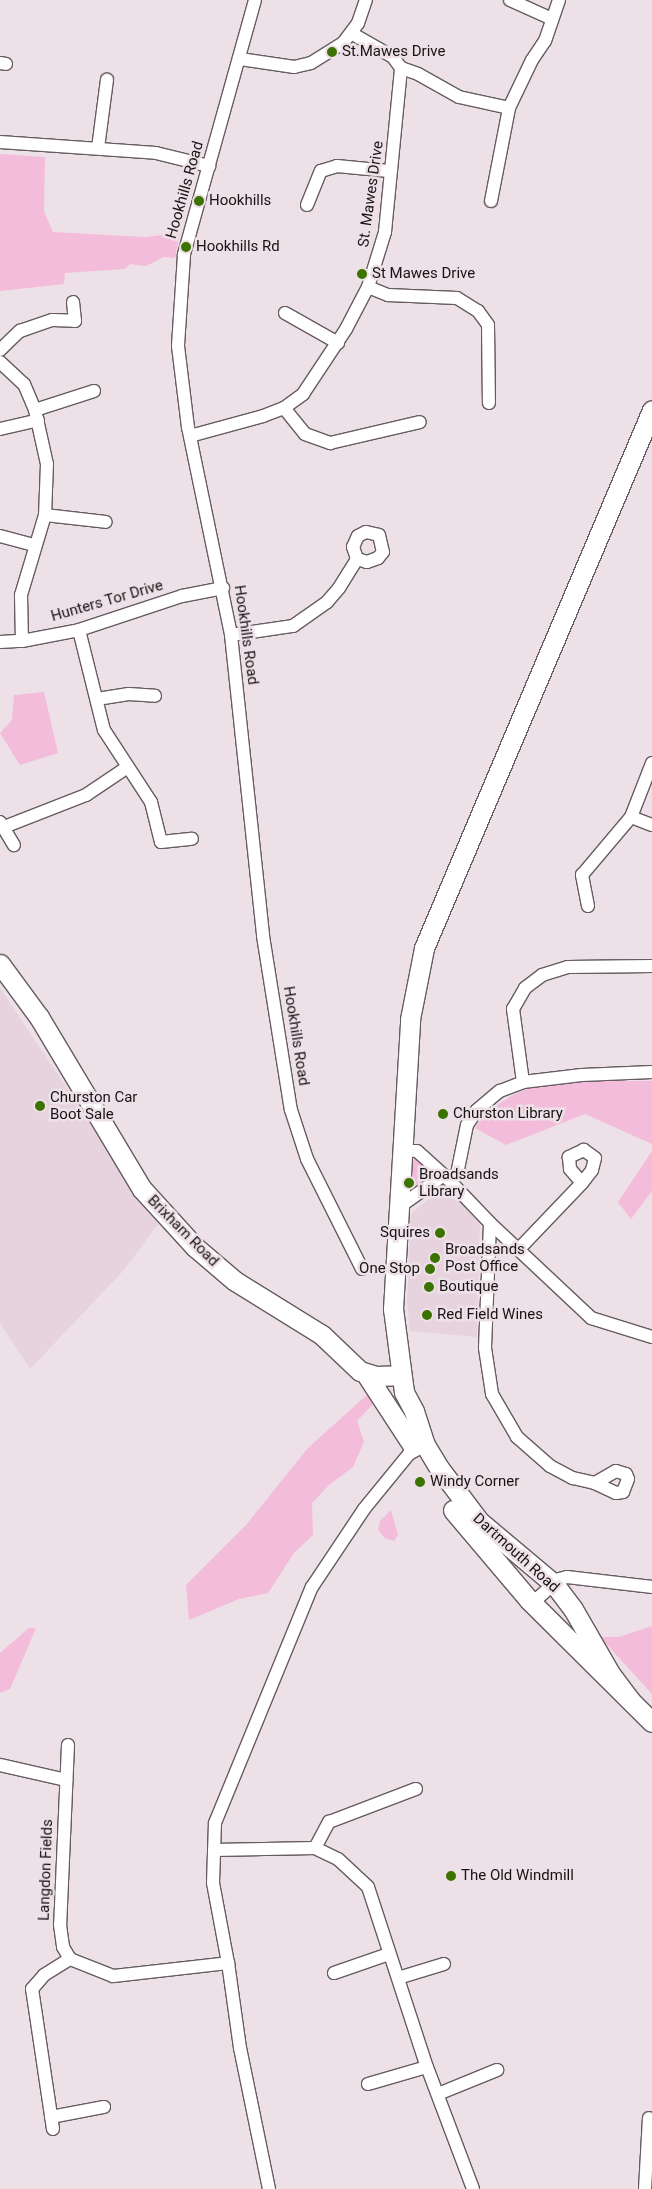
<!DOCTYPE html>
<style>
body{margin:0}
#map{position:relative;width:652px;height:2189px;overflow:hidden;background:#ede0e7;font-family:Roboto,sans-serif}
div>[style]{position:absolute}
.built>*{inset:0;background:#e7d3de}
.green>*{inset:0;background:#f3bcdb}
.roads{filter:drop-shadow(1px 0 #665c61) drop-shadow(-1px 0 #665c61) drop-shadow(0 1px #665c61) drop-shadow(0 -1px #665c61)}
.minor>*{height:12px;margin:-6px;padding:0 6px;transform-origin:6px;border-radius:6px;background:#fff}
.primary>*{height:19px;margin:-9.5px;padding:0 9.5px;transform-origin:9.5px;border-radius:9.5px;background:#fff}
.dots>*{width:14px;height:14px;translate:-50% -50%;box-sizing:border-box;border:2px solid #ede0e7;border-radius:50%}
span{translate:-50% -50%;white-space:nowrap;text-align:center;line-height:1.15;-webkit-text-stroke:5px #ede0e7;paint-order:stroke}
.poi-label{font-size:15px;color:#181416}
.left{translate:0 -50%;text-align:left}
.right{translate:-100% -50%;text-align:right}
.street-label{font-size:15px;color:#181416}
</style>
<div id="map">
<div class="built">
<i style="clip-path:polygon(0 988px,158px 1224px,124px 1270px,30px 1369px,0 1323px)"></i>
<i style="clip-path:polygon(443px 1187px,480px 1222px,477px 1337px,410px 1331px,407px 1303px,411px 1214px)"></i>
</div>
<div class="green">
<i style="clip-path:polygon(0 154px,45px 157px,44px 211px,53px 232px,145px 237px,180px 233px,175px 258px,164px 257px,146px 266px,130px 264px,125px 269px,65px 273px,64px 284px,0 291px)"></i>
<i style="clip-path:polygon(44px 692px,58px 753px,20px 765px,0 733px,12px 720px,14px 695px)"></i>
<i style="clip-path:polygon(587px 1081px,652px 1081px,652px 1144px,585px 1114px,506px 1145px,475px 1128px,489px 1110px,513px 1095px,532px 1087px)"></i>
<i style="clip-path:polygon(652px 1151px,652px 1191px,631px 1219px,618px 1202px)"></i>
<i style="clip-path:polygon(418px 1158px,431px 1172px,411px 1190px,412px 1160px)"></i>
<i style="clip-path:polygon(368px 1394px,375px 1402px,357px 1421px,364px 1442px,353px 1467px,329px 1485px,312px 1503px,313px 1535px,294px 1553px,268px 1593px,239px 1599px,189px 1620px,186px 1585px,246px 1525px,308px 1448px)"></i>
<i style="clip-path:polygon(391px 1510px,398px 1535px,394px 1541px,385px 1538px,378px 1530px,380px 1521px)"></i>
<i style="clip-path:polygon(652px 1626px,652px 1694px,600px 1637px,619px 1637px)"></i>
<i style="clip-path:polygon(29px 1628px,36px 1628px,10px 1689px,0 1693px,0 1653px)"></i>
</div>
<div class="roads">
<div class="minor">
<i style="left:255px;top:0;width:265px;rotate:105.6deg"></i>
<i style="left:184px;top:255px;width:91px;rotate:93.8deg"></i>
<i style="left:178px;top:346px;width:82px;rotate:83deg"></i>
<i style="left:188px;top:427px;width:212px;rotate:78.3deg"></i>
<i style="left:231px;top:635px;width:303px;rotate:83.9deg"></i>
<i style="left:263px;top:936px;width:176px;rotate:80.9deg"></i>
<i style="left:291px;top:1110px;width:52px;rotate:71.9deg"></i>
<i style="left:307px;top:1159px;width:123px;rotate:63.4deg"></i>
<i style="left:510px;top:0;width:46px;rotate:24.3deg"></i>
<i style="left:240px;top:59px;width:55px;rotate:8.4deg"></i>
<i style="left:294px;top:67px;width:17px;rotate:-13deg"></i>
<i style="left:311px;top:63px;width:38px;rotate:-32deg"></i>
<i style="left:343px;top:43px;width:25px;rotate:-53deg"></i>
<i style="left:358px;top:23px;width:24px;rotate:-71deg"></i>
<i style="left:0;top:63px;width:6px;rotate:9deg"></i>
<i style="left:401px;top:68px;width:18px;rotate:19deg"></i>
<i style="left:418px;top:74px;width:47px;rotate:29.3deg"></i>
<i style="left:459px;top:97px;width:51px;rotate:12.4deg"></i>
<i style="left:509px;top:108px;width:53px;rotate:-64.4deg"></i>
<i style="left:532px;top:60px;width:23px;rotate:-56deg"></i>
<i style="left:545px;top:41px;width:43px;rotate:-71.1deg"></i>
<i style="left:0;top:142px;width:156px;rotate:4deg"></i>
<i style="left:156px;top:153px;width:55px;rotate:13.8deg"></i>
<i style="left:98px;top:148px;width:69px;rotate:-82.5deg"></i>
<i style="left:491px;top:201px;width:95px;rotate:-79deg"></i>
<i style="left:307px;top:205px;width:37px;rotate:-68deg"></i>
<i style="left:321px;top:171px;width:17px;rotate:-17deg"></i>
<i style="left:337px;top:166px;width:52px;rotate:5.5deg"></i>
<i style="left:368px;top:287px;width:22px;rotate:22deg"></i>
<i style="left:388px;top:295px;width:69px;rotate:2.5deg"></i>
<i style="left:457px;top:298px;width:25px;rotate:32deg"></i>
<i style="left:478px;top:311px;width:17px;rotate:54deg"></i>
<i style="left:488px;top:325px;width:78px;rotate:89.3deg"></i>
<i style="left:285px;top:313px;width:61px;rotate:29.5deg"></i>
<i style="left:0;top:350px;width:28px;rotate:-44deg"></i>
<i style="left:20px;top:331px;width:34px;rotate:-19deg"></i>
<i style="left:52px;top:320px;width:23px;rotate:2deg"></i>
<i style="left:75px;top:321px;width:19px;rotate:-96deg"></i>
<i style="left:0;top:362px;width:33px;rotate:43deg"></i>
<i style="left:24px;top:384px;width:28px;rotate:67deg"></i>
<i style="left:35px;top:410px;width:55px;rotate:77.5deg"></i>
<i style="left:47px;top:464px;width:51px;rotate:92.2deg"></i>
<i style="left:45px;top:515px;width:84px;rotate:106.7deg"></i>
<i style="left:21px;top:595px;width:46px;rotate:88.8deg"></i>
<i style="left:284px;top:408px;width:33px;rotate:51deg"></i>
<i style="left:305px;top:434px;width:27px;rotate:20deg"></i>
<i style="left:330px;top:443px;width:92px;rotate:-13.1deg"></i>
<i style="left:35px;top:410px;width:62px;rotate:-17.9deg"></i>
<i style="left:0;top:429px;width:39px;rotate:-13deg"></i>
<i style="left:190px;top:436px;width:76px;rotate:-15.3deg"></i>
<i style="left:263px;top:416px;width:22px;rotate:-21deg"></i>
<i style="left:284px;top:408px;width:24px;rotate:-36deg"></i>
<i style="left:303px;top:394px;width:78px;rotate:-56.5deg"></i>
<i style="left:346px;top:329px;width:47px;rotate:-62.4deg"></i>
<i style="left:368px;top:287px;width:58px;rotate:-72.8deg"></i>
<i style="left:385px;top:232px;width:165px;rotate:-84.4deg"></i>
<i style="left:401px;top:68px;width:14px;rotate:-126deg"></i>
<i style="left:393px;top:57px;width:48px;rotate:-150.3deg"></i>
<i style="left:45px;top:515px;width:61px;rotate:6.5deg"></i>
<i style="left:0;top:536px;width:35px;rotate:15deg"></i>
<i style="left:79px;top:630px;width:103px;rotate:76deg"></i>
<i style="left:104px;top:730px;width:86px;rotate:56.9deg"></i>
<i style="left:151px;top:802px;width:41px;rotate:76deg"></i>
<i style="left:161px;top:842px;width:31px;rotate:-6deg"></i>
<i style="left:231px;top:635px;width:63px;rotate:-8.3deg"></i>
<i style="left:293px;top:626px;width:42px;rotate:-35.2deg"></i>
<i style="left:327px;top:602px;width:18px;rotate:-49deg"></i>
<i style="left:339px;top:588px;width:34px;rotate:-58deg"></i>
<i style="left:357px;top:559px;width:13px;rotate:-108deg"></i>
<i style="left:353px;top:547px;width:12px;rotate:-66deg"></i>
<i style="left:358px;top:536px;width:9px;rotate:-27deg"></i>
<i style="left:366px;top:532px;width:13px;rotate:13deg"></i>
<i style="left:379px;top:535px;width:17px;rotate:77deg"></i>
<i style="left:383px;top:552px;width:8px;rotate:130deg"></i>
<i style="left:378px;top:558px;width:12px;rotate:160deg"></i>
<i style="left:367px;top:562px;width:10px;rotate:-163deg"></i>
<i style="left:0;top:642px;width:22px;rotate:-3deg"></i>
<i style="left:22px;top:641px;width:58px;rotate:-10.9deg"></i>
<i style="left:79px;top:630px;width:108px;rotate:-18.3deg"></i>
<i style="left:182px;top:596px;width:42px;rotate:-11deg"></i>
<i style="left:97px;top:699px;width:32px;rotate:-9deg"></i>
<i style="left:129px;top:694px;width:26px;rotate:4deg"></i>
<i style="left:631px;top:817px;width:22px;rotate:21deg"></i>
<i style="left:0;top:822px;width:27px;rotate:59deg"></i>
<i style="left:4px;top:827px;width:88px;rotate:-21.3deg"></i>
<i style="left:86px;top:795px;width:48px;rotate:-34deg"></i>
<i style="left:588px;top:906px;width:32px;rotate:-101deg"></i>
<i style="left:582px;top:875px;width:76px;rotate:-49.8deg"></i>
<i style="left:631px;top:817px;width:58px;rotate:-68.7deg"></i>
<i style="left:523px;top:1082px;width:74px;rotate:-97.8deg"></i>
<i style="left:513px;top:1009px;width:24px;rotate:-60deg"></i>
<i style="left:525px;top:988px;width:21px;rotate:-37deg"></i>
<i style="left:542px;top:975px;width:27px;rotate:-17deg"></i>
<i style="left:568px;top:967px;width:84px;rotate:-0.7deg"></i>
<i style="left:401px;top:1150px;width:16px;rotate:4deg"></i>
<i style="left:417px;top:1151px;width:36px;rotate:42deg"></i>
<i style="left:451px;top:1181px;width:9px;rotate:-49deg"></i>
<i style="left:457px;top:1174px;width:50px;rotate:-78.5deg"></i>
<i style="left:467px;top:1125px;width:18px;rotate:-56deg"></i>
<i style="left:477px;top:1110px;width:30px;rotate:-40deg"></i>
<i style="left:500px;top:1091px;width:25px;rotate:-21deg"></i>
<i style="left:523px;top:1082px;width:59px;rotate:-6.8deg"></i>
<i style="left:582px;top:1075px;width:70px;rotate:-2.5deg"></i>
<i style="left:399px;top:1207px;width:55px;rotate:-35.4deg"></i>
<i style="left:444px;top:1175px;width:66px;rotate:46.2deg"></i>
<i style="left:490px;top:1223px;width:139px;rotate:43.2deg"></i>
<i style="left:591px;top:1318px;width:64px;rotate:17.3deg"></i>
<i style="left:490px;top:1223px;width:125px;rotate:92.3deg"></i>
<i style="left:485px;top:1348px;width:47px;rotate:81.3deg"></i>
<i style="left:492px;top:1394px;width:50px;rotate:59.8deg"></i>
<i style="left:517px;top:1437px;width:44px;rotate:41.3deg"></i>
<i style="left:550px;top:1466px;width:26px;rotate:28deg"></i>
<i style="left:573px;top:1478px;width:23px;rotate:13deg"></i>
<i style="left:595px;top:1483px;width:24px;rotate:-30deg"></i>
<i style="left:616px;top:1471px;width:10px;rotate:17deg"></i>
<i style="left:626px;top:1474px;width:5px;rotate:68deg"></i>
<i style="left:628px;top:1479px;width:14px;rotate:111deg"></i>
<i style="left:623px;top:1492px;width:7px;rotate:172deg"></i>
<i style="left:616px;top:1493px;width:23px;rotate:-155deg"></i>
<i style="left:518px;top:1250px;width:93px;rotate:-46.3deg"></i>
<i style="left:582px;top:1183px;width:16px;rotate:-52deg"></i>
<i style="left:592px;top:1170px;width:12px;rotate:-76deg"></i>
<i style="left:595px;top:1158px;width:14px;rotate:-144deg"></i>
<i style="left:584px;top:1150px;width:17px;rotate:155deg"></i>
<i style="left:569px;top:1157px;width:12px;rotate:85deg"></i>
<i style="left:570px;top:1169px;width:18px;rotate:49deg"></i>
<i style="left:529px;top:1600px;width:9px;rotate:-13deg"></i>
<i style="left:538px;top:1598px;width:28px;rotate:-42deg"></i>
<i style="left:559px;top:1579px;width:8px;rotate:-14deg"></i>
<i style="left:567px;top:1577px;width:86px;rotate:6.7deg"></i>
<i style="left:68px;top:1745px;width:180px;rotate:92.5deg"></i>
<i style="left:60px;top:1925px;width:22px;rotate:82deg"></i>
<i style="left:63px;top:1947px;width:14px;rotate:60deg"></i>
<i style="left:70px;top:1959px;width:46px;rotate:21.6deg"></i>
<i style="left:113px;top:1976px;width:116px;rotate:-6.4deg"></i>
<i style="left:0;top:1765px;width:68px;rotate:12.8deg"></i>
<i style="left:315px;top:1848px;width:30px;rotate:-62deg"></i>
<i style="left:329px;top:1822px;width:93px;rotate:-20.8deg"></i>
<i style="left:214px;top:1850px;width:101px;rotate:-1.1deg"></i>
<i style="left:315px;top:1848px;width:25px;rotate:26deg"></i>
<i style="left:338px;top:1859px;width:41px;rotate:43deg"></i>
<i style="left:368px;top:1887px;width:189px;rotate:71.9deg"></i>
<i style="left:427px;top:2067px;width:130px;rotate:69.3deg"></i>
<i style="left:334px;top:1973px;width:58px;rotate:-19.1deg"></i>
<i style="left:398px;top:1978px;width:48px;rotate:-16.9deg"></i>
<i style="left:368px;top:2084px;width:61px;rotate:-16.1deg"></i>
<i style="left:438px;top:2094px;width:64px;rotate:-22.1deg"></i>
<i style="left:51px;top:2117px;width:54px;rotate:-10.7deg"></i>
<i style="left:53px;top:2129px;width:142px;rotate:-98.5deg"></i>
<i style="left:32px;top:1989px;width:18px;rotate:-49deg"></i>
<i style="left:44px;top:1975px;width:31px;rotate:-32deg"></i>
<i style="left:269px;top:2189px;width:144px;rotate:-101.6deg"></i>
<i style="left:240px;top:2048px;width:86px;rotate:-98deg"></i>
<i style="left:228px;top:1963px;width:81px;rotate:-100.6deg"></i>
<i style="left:213px;top:1883px;width:60px;rotate:-88.1deg"></i>
<i style="left:215px;top:1823px;width:255px;rotate:-67.7deg"></i>
<i style="left:312px;top:1587px;width:94px;rotate:-56.3deg"></i>
<i style="left:364px;top:1509px;width:71px;rotate:-50.7deg"></i>
<i style="left:409px;top:1454px;width:16px;rotate:-30deg"></i>
<i style="left:645px;top:2189px;width:71px;rotate:-86.8deg"></i>
</div>
<div class="primary">
<i style="left:0;top:964px;width:66px;rotate:53.7deg"></i>
<i style="left:39px;top:1017px;width:200px;rotate:59.1deg"></i>
<i style="left:142px;top:1189px;width:79px;rotate:47.6deg"></i>
<i style="left:195px;top:1247px;width:52px;rotate:40.4deg"></i>
<i style="left:235px;top:1281px;width:102px;rotate:31.8deg"></i>
<i style="left:322px;top:1335px;width:52px;rotate:43.5deg"></i>
<i style="left:360px;top:1371px;width:17px;rotate:17deg"></i>
<i style="left:376px;top:1376px;width:24px;rotate:-2deg"></i>
<i style="left:366px;top:1374px;width:86px;rotate:56.9deg"></i>
<i style="left:453px;top:1510px;width:118px;rotate:49.8deg"></i>
<i style="left:529px;top:1600px;width:173px;rotate:44.8deg"></i>
<i style="left:630px;top:1700px;width:31px;rotate:-127deg"></i>
<i style="left:611px;top:1675px;width:76px;rotate:-119.9deg"></i>
<i style="left:573px;top:1609px;width:31px;rotate:-127deg"></i>
<i style="left:554px;top:1584px;width:98px;rotate:-140deg"></i>
<i style="left:479px;top:1521px;width:66px;rotate:-127deg"></i>
<i style="left:439px;top:1468px;width:27px;rotate:-121deg"></i>
<i style="left:425px;top:1445px;width:36px;rotate:-108deg"></i>
<i style="left:414px;top:1411px;width:21px;rotate:-118deg"></i>
<i style="left:404px;top:1392px;width:84px;rotate:-97.5deg"></i>
<i style="left:393px;top:1309px;width:290px;rotate:-86.6deg"></i>
<i style="left:410px;top:1019px;width:72px;rotate:-78.8deg"></i>
<i style="left:424px;top:948px;width:584px;rotate:-67.03deg"></i>
</div>
</div>
<div class="dots">
<i style="left:332px;top:52px;background:#3c7300"></i>
<i style="left:199px;top:201px;background:#3c7300"></i>
<i style="left:186px;top:247px;background:#3c7300"></i>
<i style="left:362px;top:274px;background:#3c7300"></i>
<i style="left:40px;top:1106px;background:#3c7300"></i>
<i style="left:443px;top:1114px;background:#3c7300"></i>
<i style="left:409px;top:1183px;background:#3c7300"></i>
<i style="left:440px;top:1233px;background:#3c7300"></i>
<i style="left:435px;top:1258px;background:#3c7300"></i>
<i style="left:430px;top:1269px;background:#3c7300"></i>
<i style="left:429px;top:1287px;background:#3c7300"></i>
<i style="left:427px;top:1315px;background:#3c7300"></i>
<i style="left:420px;top:1482px;background:#3c7300"></i>
<i style="left:451px;top:1876px;background:#3c7300"></i>
</div>
<div class="poi-label">
<span class="left" style="left:342px;top:52px">St.Mawes Drive</span>
<span class="left" style="left:209px;top:201px">Hookhills</span>
<span class="left" style="left:196px;top:247px">Hookhills Rd</span>
<span class="left" style="left:372px;top:274px">St Mawes Drive</span>
<span class="left" style="left:50px;top:1106px">Churston Car<br>Boot Sale</span>
<span class="left" style="left:453px;top:1114px">Churston Library</span>
<span class="left" style="left:419px;top:1183px">Broadsands<br>Library</span>
<span class="right" style="left:430px;top:1233px">Squires</span>
<span class="left" style="left:445px;top:1258px">Broadsands<br>Post Office</span>
<span class="right" style="left:420px;top:1269px">One Stop</span>
<span class="left" style="left:439px;top:1287px">Boutique</span>
<span class="left" style="left:437px;top:1315px">Red Field Wines</span>
<span class="left" style="left:430px;top:1482px">Windy Corner</span>
<span class="left" style="left:461px;top:1876px">The Old Windmill</span>
</div>
<div class="street-label">
<span style="left:185px;top:190px;rotate:-74deg">Hookhills Road</span>
<span style="left:371px;top:194px;rotate:-82deg">St. Mawes Drive</span>
<span style="left:107px;top:601px;rotate:-16deg">Hunters Tor Drive</span>
<span style="left:246px;top:635px;rotate:82deg">Hookhills Road</span>
<span style="left:296px;top:1036px;rotate:81deg">Hookhills Road</span>
<span style="left:183px;top:1231px;rotate:45deg">Brixham Road</span>
<span style="left:516px;top:1553px;rotate:42deg">Dartmouth Road</span>
<span style="left:46px;top:1870px;rotate:-88deg">Langdon Fields</span>
</div>
</div>
